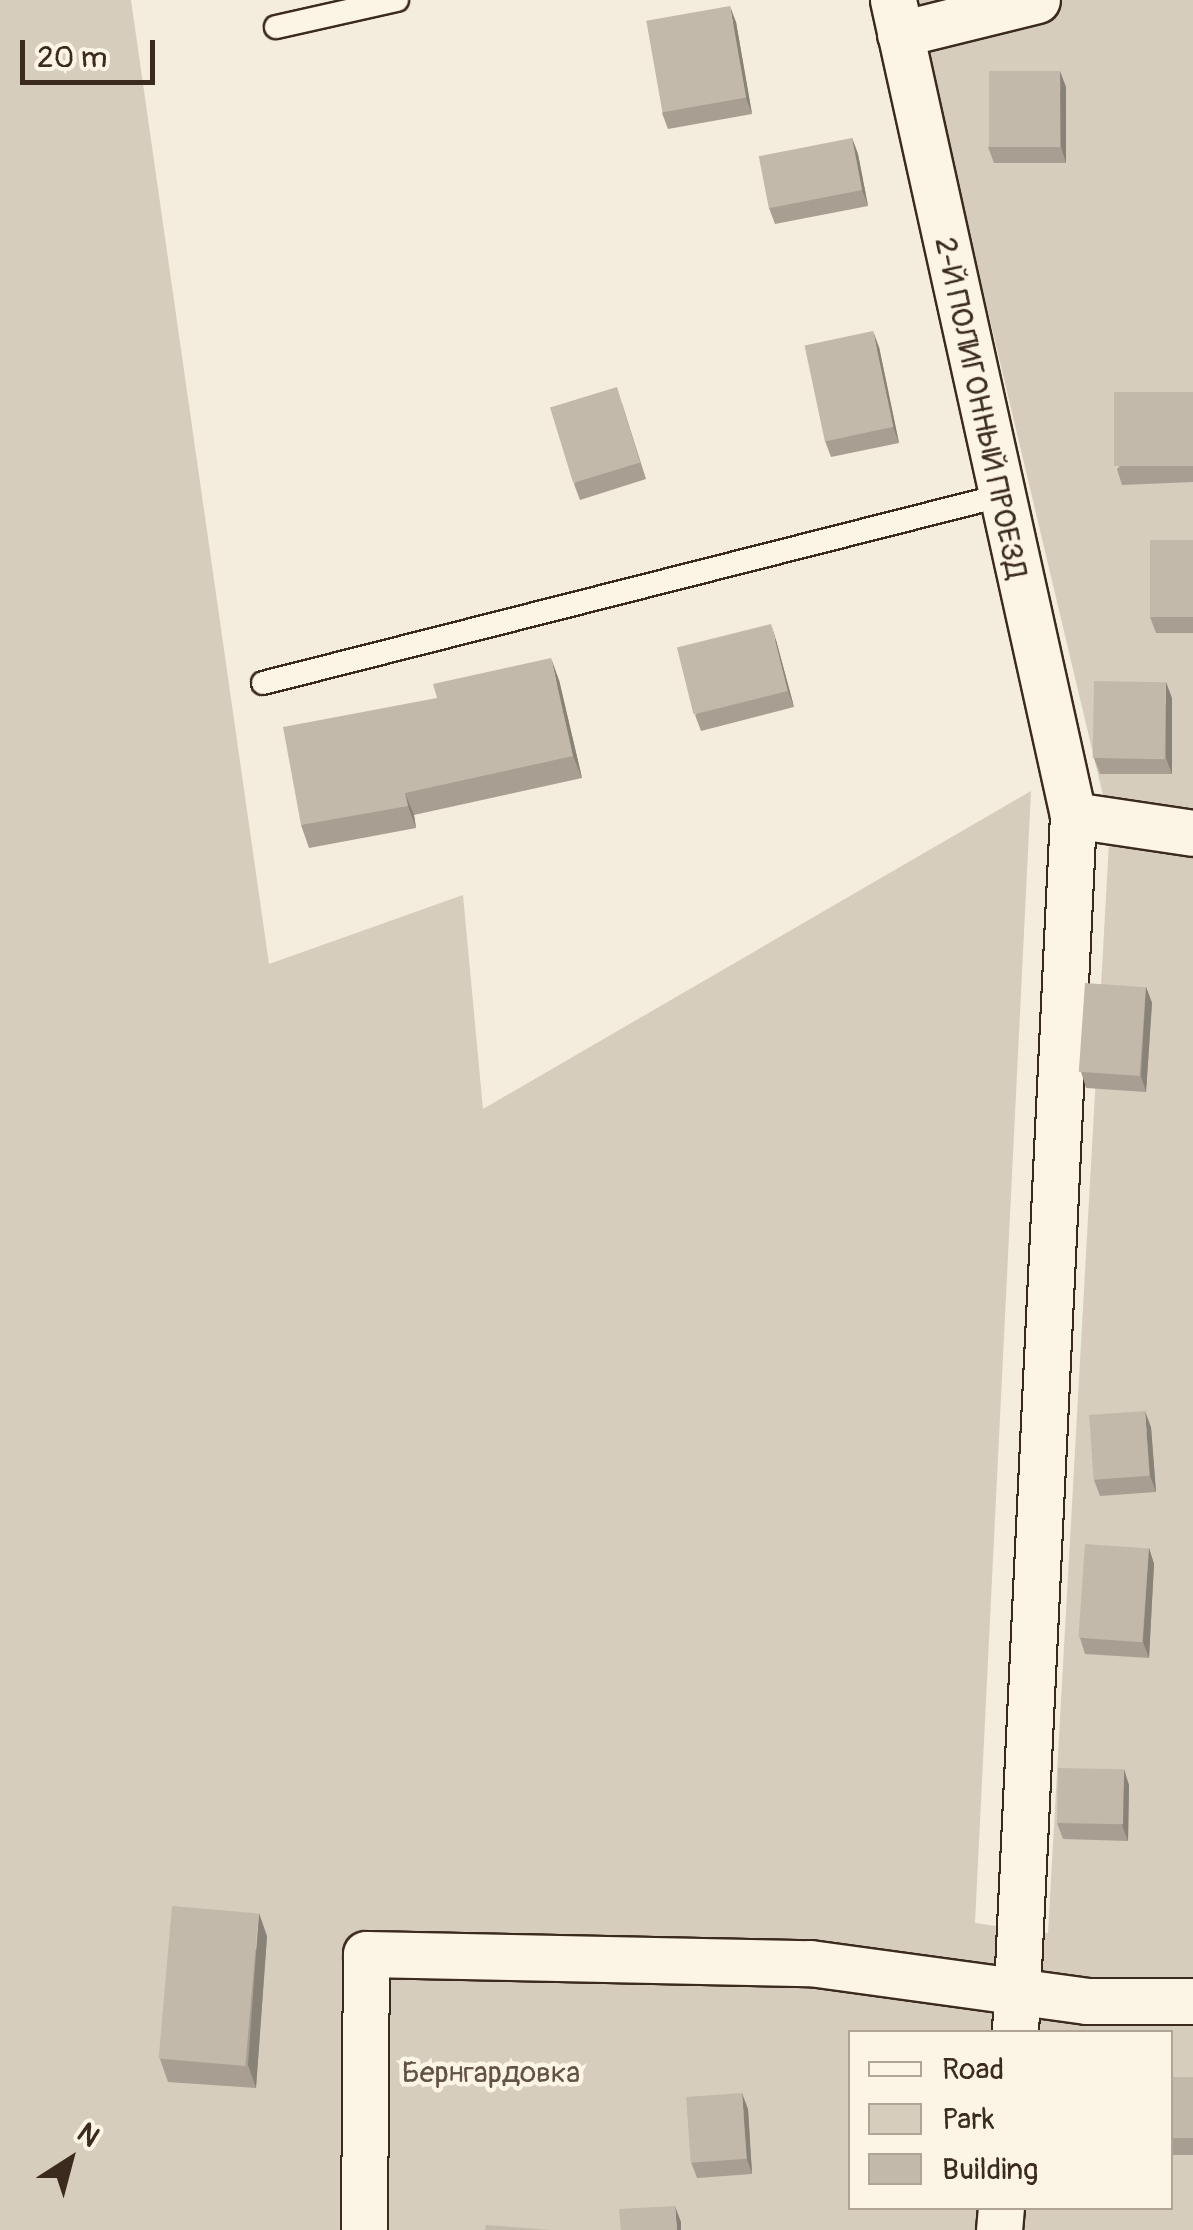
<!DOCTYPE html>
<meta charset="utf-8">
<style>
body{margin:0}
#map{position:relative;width:1193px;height:2230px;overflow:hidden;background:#f4eddd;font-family:Pangolin,sans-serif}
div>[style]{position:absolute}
.green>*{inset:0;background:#d6cdbd}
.roads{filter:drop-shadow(2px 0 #3b2a1e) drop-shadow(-2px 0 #3b2a1e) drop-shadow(0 2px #3b2a1e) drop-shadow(0 -2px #3b2a1e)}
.service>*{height:22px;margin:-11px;padding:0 11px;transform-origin:11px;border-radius:11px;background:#fcf5e5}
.minor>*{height:45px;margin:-22.5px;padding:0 22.5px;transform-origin:22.5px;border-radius:22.5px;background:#fcf5e5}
.wall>*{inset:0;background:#a89f92;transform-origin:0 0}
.shaded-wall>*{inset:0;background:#888277}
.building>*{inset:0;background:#c3b9aa;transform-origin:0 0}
span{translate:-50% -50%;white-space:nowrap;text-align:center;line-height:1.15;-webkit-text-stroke:9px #fcf5e5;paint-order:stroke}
.street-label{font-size:30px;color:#3b2a1e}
.park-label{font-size:30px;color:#625346}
.legend{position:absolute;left:848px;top:2030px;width:325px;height:180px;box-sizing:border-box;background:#fcf5e5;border:2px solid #afa495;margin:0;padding:12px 18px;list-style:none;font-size:30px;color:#3b2a1e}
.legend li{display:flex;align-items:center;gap:20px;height:50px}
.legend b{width:50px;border:2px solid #afa495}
.north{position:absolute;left:20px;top:2110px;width:100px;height:100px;-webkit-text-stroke:8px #fcf5e5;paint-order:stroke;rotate:36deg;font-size:28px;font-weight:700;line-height:40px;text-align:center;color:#3b2a1e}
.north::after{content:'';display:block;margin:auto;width:35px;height:45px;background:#3b2a1e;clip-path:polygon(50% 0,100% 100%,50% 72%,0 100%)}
.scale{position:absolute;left:20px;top:40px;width:135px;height:45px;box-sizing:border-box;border:5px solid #3b2a1e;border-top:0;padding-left:12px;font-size:30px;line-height:35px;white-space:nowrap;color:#3b2a1e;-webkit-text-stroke:8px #fcf5e5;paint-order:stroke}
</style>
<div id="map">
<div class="green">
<i style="clip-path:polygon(evenodd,0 0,131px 0,269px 964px,463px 895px,483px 1109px,1031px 791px,975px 1923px,1048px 1933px,1110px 825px,914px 0,1193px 0,1193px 2230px,0 2230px,0 0,850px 2032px,1170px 2032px,1170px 2208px,850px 2208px,850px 2032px)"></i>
</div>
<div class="roads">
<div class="service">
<i style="left:276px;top:27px;width:124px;rotate:-12.6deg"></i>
<i style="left:263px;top:683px;width:756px;rotate:-14.24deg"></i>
</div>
<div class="minor">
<i style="left:893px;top:0;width:835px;rotate:77.55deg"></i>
<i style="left:1073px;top:815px;width:1218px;rotate:92.73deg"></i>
<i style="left:900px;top:34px;width:141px;rotate:-13.9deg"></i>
<i style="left:1073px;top:815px;width:121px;rotate:8.5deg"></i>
<i style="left:364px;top:2230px;width:276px;rotate:-89.6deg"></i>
<i style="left:366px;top:1954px;width:444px;rotate:1.2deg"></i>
<i style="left:810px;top:1963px;width:279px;rotate:7.8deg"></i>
<i style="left:1086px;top:2001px;width:107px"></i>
<i style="left:999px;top:2230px;width:22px;rotate:-85deg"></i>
</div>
</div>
<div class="wall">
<i style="clip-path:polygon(736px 22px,752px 114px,668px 129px,662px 113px)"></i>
<i style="clip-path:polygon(1066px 87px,1066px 163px,994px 163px,988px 147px)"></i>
<i style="clip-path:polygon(852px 138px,858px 154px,868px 206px,775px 224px,769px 208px)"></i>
<i style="clip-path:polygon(879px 347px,899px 443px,831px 457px,825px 441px)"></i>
<i style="clip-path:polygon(1193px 392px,1193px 482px,1122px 485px,1117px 469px)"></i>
<i style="clip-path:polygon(622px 403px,646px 479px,580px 500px,574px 484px)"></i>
<i style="clip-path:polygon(1193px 540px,1193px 633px,1156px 633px,1150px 617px)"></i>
<i style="clip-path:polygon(776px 640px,794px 707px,701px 731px,695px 715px)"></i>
<i style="clip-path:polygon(559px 680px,582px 778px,414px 815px,416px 828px,309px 848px,301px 825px)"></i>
<i style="clip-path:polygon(1172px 698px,1172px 774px,1100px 774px,1094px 758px)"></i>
<i style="clip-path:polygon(1146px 987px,1152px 1003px,1146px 1092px,1086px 1088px,1081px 1072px)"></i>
<i style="clip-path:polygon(1151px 1427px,1156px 1492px,1100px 1496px,1094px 1480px)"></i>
<i style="clip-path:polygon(1149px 1548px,1154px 1564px,1149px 1658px,1085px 1654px,1080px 1638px)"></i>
<i style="clip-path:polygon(1129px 1785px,1128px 1841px,1063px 1839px,1057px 1823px)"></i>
<i style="clip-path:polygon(267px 1936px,256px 2088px,168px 2082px,160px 2059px)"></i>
<i style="left:1193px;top:2077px;width:78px;height:23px;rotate:90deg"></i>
<i style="clip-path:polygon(748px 2109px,752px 2174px,697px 2178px,691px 2162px)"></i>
</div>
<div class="shaded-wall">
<i style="clip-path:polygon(730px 6px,736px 22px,752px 114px,746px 98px)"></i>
<i style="clip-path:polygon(1060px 71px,1066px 87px,1066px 163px,1061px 147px)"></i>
<i style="clip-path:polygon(852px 138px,858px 154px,868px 206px,862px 190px)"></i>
<i style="clip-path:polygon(873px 331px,879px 347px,899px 443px,893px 427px)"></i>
<i style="clip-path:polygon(771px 624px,776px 640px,794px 707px,788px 691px)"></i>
<i style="clip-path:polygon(551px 658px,559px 680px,582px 778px,573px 756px)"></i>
<i style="clip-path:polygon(1166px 682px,1172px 698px,1172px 774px,1166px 758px)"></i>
<i style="clip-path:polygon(405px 793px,414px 815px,416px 828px,408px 806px)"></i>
<i style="clip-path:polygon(1146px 987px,1152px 1003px,1146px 1092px,1141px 1076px)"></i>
<i style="clip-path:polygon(1145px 1411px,1151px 1427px,1156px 1492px,1150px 1476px)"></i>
<i style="clip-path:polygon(1149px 1548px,1154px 1564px,1149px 1658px,1143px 1642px)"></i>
<i style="clip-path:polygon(1124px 1769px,1129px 1785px,1128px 1841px,1122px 1825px)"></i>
<i style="clip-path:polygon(259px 1913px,267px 1936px,256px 2088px,248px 2065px)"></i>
<i style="clip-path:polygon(742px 2093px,748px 2109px,752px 2174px,747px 2159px)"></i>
<i style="clip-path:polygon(675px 2206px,681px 2222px,681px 2230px,677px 2230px)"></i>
</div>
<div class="building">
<i style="left:730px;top:6px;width:93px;height:85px;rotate:80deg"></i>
<i style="left:989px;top:71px;width:71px;height:76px"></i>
<i style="left:852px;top:138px;width:53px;height:95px;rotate:79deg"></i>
<i style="left:873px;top:331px;width:98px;height:70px;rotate:78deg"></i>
<i style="left:617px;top:387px;width:79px;height:70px;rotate:73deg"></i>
<i style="left:1193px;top:392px;width:74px;height:79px;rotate:90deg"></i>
<i style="left:1150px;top:540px;width:43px;height:77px"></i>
<i style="left:771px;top:624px;width:69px;height:97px;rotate:76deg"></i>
<i style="clip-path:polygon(551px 658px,573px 756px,405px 793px,408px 806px,301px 825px,283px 727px,437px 698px,433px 684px)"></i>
<i style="left:1094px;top:681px;width:72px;height:77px;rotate:1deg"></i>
<i style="left:1085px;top:983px;width:61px;height:89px;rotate:4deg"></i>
<i style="left:1145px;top:1411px;width:65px;height:56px;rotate:86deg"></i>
<i style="left:1085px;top:1544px;width:64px;height:94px;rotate:4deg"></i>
<i style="left:1058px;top:1768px;width:66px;height:55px;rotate:1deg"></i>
<i style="left:172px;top:1906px;width:87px;height:153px;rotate:5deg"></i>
<i style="left:1193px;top:2077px;width:61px;height:23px;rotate:90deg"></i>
<i style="left:742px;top:2093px;width:66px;height:56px;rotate:86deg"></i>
<i style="clip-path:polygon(675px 2206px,677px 2230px,621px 2230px,619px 2209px)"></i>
<i style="clip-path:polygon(486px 2225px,551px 2230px,485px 2230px)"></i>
</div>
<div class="street-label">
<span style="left:980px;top:408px;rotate:78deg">2-Й ПОЛИГОННЫЙ ПРОЕЗД</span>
</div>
<div class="park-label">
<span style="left:491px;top:2073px">Бернгардовка</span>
</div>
<ul class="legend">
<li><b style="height:12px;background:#fcf5e5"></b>Road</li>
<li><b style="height:28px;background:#d6cdbd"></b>Park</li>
<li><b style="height:28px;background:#c3b9aa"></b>Building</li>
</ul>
<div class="north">N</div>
<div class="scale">20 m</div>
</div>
